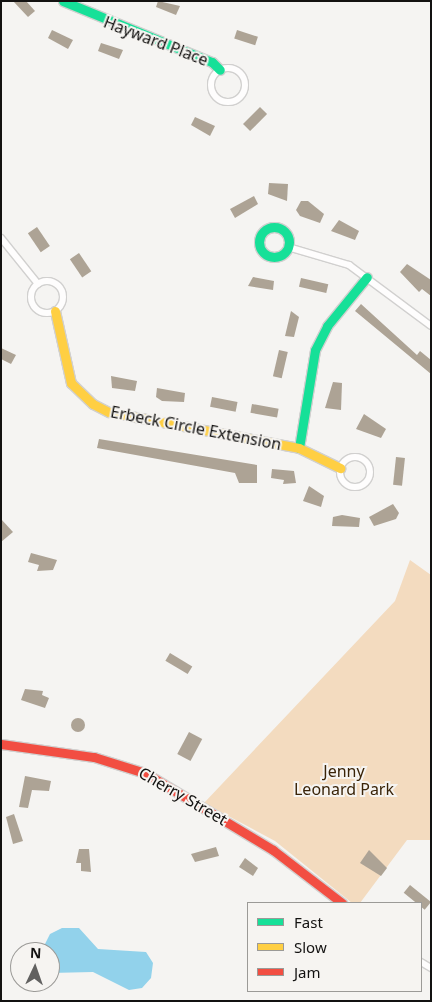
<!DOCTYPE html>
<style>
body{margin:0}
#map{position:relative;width:432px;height:1002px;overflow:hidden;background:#f5f4f2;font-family:"Noto Sans",sans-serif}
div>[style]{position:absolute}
.green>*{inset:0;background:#f3dbbf}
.water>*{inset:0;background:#92d2eb}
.building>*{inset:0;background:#ada395;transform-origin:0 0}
.round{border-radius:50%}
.roads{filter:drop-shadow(1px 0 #d1d0cf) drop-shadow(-1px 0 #d1d0cf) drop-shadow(0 1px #d1d0cf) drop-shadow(0 -1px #d1d0cf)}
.street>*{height:6px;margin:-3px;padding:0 3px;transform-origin:3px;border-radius:3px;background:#fefdfd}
.street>.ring{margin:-3px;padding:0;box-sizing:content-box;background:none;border:6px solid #fefdfd;border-radius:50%}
.fast>*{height:9px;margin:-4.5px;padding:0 4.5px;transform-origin:4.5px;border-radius:4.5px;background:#16e098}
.fast>.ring{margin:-4.5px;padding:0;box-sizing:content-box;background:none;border:9px solid #16e098;border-radius:50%}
.slow>*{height:9px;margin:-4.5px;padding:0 4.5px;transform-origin:4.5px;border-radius:4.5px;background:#ffcf43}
.jam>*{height:9px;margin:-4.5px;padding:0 4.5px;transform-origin:4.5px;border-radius:4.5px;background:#f24e42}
span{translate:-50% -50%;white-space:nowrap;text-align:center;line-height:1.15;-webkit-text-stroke:4px #f6f4f1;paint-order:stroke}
.street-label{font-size:16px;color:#131211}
.park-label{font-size:16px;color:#3a2408}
.frame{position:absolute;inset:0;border:2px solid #131211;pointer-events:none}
.legend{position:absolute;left:247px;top:902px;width:175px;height:90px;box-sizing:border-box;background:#f6f4f1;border:1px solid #9b9a97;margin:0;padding:6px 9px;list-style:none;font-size:15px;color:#131211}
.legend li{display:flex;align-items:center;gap:10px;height:25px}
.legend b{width:25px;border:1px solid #9b9a97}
.north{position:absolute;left:10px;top:942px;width:50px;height:50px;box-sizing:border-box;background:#f6f4f1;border:1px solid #9b9a97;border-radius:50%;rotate:3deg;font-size:14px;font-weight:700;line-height:20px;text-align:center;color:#131211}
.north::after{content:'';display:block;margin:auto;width:18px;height:22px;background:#626160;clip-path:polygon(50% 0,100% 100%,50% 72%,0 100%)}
</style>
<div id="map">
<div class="green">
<i style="clip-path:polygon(410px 560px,431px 575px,431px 840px,407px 840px,360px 903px,352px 903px,275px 841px,204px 803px,395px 601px)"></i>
</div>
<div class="water">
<i style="clip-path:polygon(62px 928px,79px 928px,98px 949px,146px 952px,153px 963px,151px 978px,142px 988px,129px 990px,93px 972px,50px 973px,50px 952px,41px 952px,50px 934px)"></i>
</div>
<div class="building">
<i style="clip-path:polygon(13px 1px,26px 1px,35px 11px,28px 17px)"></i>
<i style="clip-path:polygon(158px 1px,180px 6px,176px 15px,156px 7px)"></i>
<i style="clip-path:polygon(52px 30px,73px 40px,68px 49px,48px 38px)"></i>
<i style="left:237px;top:30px;width:22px;height:9px;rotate:18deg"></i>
<i style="clip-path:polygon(101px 43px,123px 50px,119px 59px,98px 51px)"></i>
<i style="left:260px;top:107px;width:10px;height:24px;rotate:45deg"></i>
<i style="clip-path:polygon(195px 117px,215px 126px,210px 136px,191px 125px)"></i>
<i style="clip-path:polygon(269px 183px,288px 184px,287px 201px,268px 194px)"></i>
<i style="clip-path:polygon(254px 196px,258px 204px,235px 218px,230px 209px)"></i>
<i style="clip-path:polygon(301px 201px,308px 201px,324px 214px,320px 223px,300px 216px,296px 210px)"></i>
<i style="clip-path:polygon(339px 220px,359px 231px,355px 240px,331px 231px)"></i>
<i style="left:37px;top:227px;width:23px;height:11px;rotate:56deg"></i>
<i style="left:79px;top:253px;width:22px;height:11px;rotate:56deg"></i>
<i style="clip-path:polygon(407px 264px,431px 280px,431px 296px,422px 289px,419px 292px,400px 272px)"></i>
<i style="clip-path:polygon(253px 277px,274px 281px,273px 290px,248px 286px)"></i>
<i style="left:301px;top:278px;width:28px;height:9px;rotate:13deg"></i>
<i style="clip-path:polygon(361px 304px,417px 355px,420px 351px,431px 360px,431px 374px,355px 311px)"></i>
<i style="clip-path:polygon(291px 311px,299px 317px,294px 337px,285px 336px)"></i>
<i style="clip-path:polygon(1px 348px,16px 355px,11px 364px,1px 359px)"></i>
<i style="left:279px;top:350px;width:9px;height:27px;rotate:13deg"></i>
<i style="clip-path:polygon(111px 376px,137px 381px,135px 391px,112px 388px)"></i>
<i style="clip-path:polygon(333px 382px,342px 383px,341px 410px,325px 408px)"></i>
<i style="clip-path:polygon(157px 388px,185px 393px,184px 402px,162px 401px,156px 397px)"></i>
<i style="left:212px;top:397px;width:26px;height:10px;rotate:11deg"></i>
<i style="left:252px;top:404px;width:27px;height:9px;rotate:10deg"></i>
<i style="clip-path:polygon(364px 414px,386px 429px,381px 438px,356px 429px)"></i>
<i style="clip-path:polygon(99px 439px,257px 465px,257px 483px,239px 483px,235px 473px,97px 448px)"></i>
<i style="left:396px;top:457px;width:9px;height:28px;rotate:6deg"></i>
<i style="clip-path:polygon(272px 469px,294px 471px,296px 483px,283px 484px,284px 480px,271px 478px)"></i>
<i style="clip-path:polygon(309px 486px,324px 496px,321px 507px,303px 501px)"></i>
<i style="clip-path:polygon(393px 504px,399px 513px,396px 519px,374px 526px,369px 517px)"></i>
<i style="clip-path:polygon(342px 515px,360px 518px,359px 527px,332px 526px,333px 517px)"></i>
<i style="clip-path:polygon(1px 519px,13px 532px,1px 542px)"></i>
<i style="clip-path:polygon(31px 553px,57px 560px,53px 570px,37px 571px,39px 565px,28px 562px)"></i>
<i style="left:170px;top:653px;width:26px;height:9px;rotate:31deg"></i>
<i style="clip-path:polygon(25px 689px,43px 691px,42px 695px,49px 698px,45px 708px,21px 700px)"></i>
<i class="round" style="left:71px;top:718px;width:14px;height:14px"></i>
<i style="left:189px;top:732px;width:15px;height:25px;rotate:28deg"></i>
<i style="clip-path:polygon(25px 776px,51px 781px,49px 791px,32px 790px,28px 808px,19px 807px)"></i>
<i style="clip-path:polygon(14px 814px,23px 841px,13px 844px,6px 817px)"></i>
<i style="clip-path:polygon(216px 847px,219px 856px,195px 862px,191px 854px)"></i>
<i style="clip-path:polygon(79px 849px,89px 849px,91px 872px,81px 871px,81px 863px,76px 863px)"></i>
<i style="clip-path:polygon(369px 850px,387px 868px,381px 876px,360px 863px)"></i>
<i style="clip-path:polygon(245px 858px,258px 868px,253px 876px,239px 867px)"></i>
<i style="left:410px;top:885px;width:27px;height:10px;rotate:39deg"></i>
</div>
<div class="roads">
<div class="street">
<i class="ring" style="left:211px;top:68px;width:28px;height:28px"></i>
<i style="left:1px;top:238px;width:59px;rotate:51.2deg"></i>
<i style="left:288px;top:247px;width:64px;rotate:16.4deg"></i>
<i style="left:349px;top:265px;width:102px;rotate:36.6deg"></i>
<i class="ring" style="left:31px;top:281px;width:26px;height:26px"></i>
<i class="ring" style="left:340px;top:457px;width:24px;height:24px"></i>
<i style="left:421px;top:962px;width:12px;rotate:31deg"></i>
</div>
<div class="fast">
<i style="left:63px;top:1px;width:161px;rotate:22.3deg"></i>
<i style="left:212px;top:62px;width:11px;rotate:45deg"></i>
<i class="ring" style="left:259px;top:227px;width:21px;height:21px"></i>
<i style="left:299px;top:448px;width:99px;rotate:-80.7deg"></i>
<i style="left:315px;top:350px;width:27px;rotate:-63deg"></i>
<i style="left:327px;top:326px;width:63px;rotate:-50.8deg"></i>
</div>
<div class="slow">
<i style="left:55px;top:311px;width:74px;rotate:77.5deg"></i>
<i style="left:71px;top:383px;width:30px;rotate:44deg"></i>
<i style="left:93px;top:404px;width:18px;rotate:27deg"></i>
<i style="left:109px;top:412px;width:193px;rotate:10.7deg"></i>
<i style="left:299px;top:448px;width:46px;rotate:26deg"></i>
</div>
<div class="jam">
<i style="left:1px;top:744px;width:94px;rotate:8deg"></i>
<i style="left:94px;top:757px;width:53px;rotate:17.4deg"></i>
<i style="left:145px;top:773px;width:149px;rotate:31deg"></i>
<i style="left:273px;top:850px;width:87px;rotate:37.5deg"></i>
</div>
</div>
<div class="street-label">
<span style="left:156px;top:41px;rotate:21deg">Hayward Place</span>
<span style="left:196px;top:428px;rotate:11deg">Erbeck Circle Extension</span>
<span style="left:183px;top:796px;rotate:30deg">Cherry Street</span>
</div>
<div class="park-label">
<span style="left:344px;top:780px">Jenny<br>Leonard Park</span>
</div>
<div class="frame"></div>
<ul class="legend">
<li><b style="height:6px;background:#16e098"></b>Fast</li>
<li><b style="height:6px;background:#ffcf43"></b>Slow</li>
<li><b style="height:6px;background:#f24e42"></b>Jam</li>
</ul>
<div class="north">N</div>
</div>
